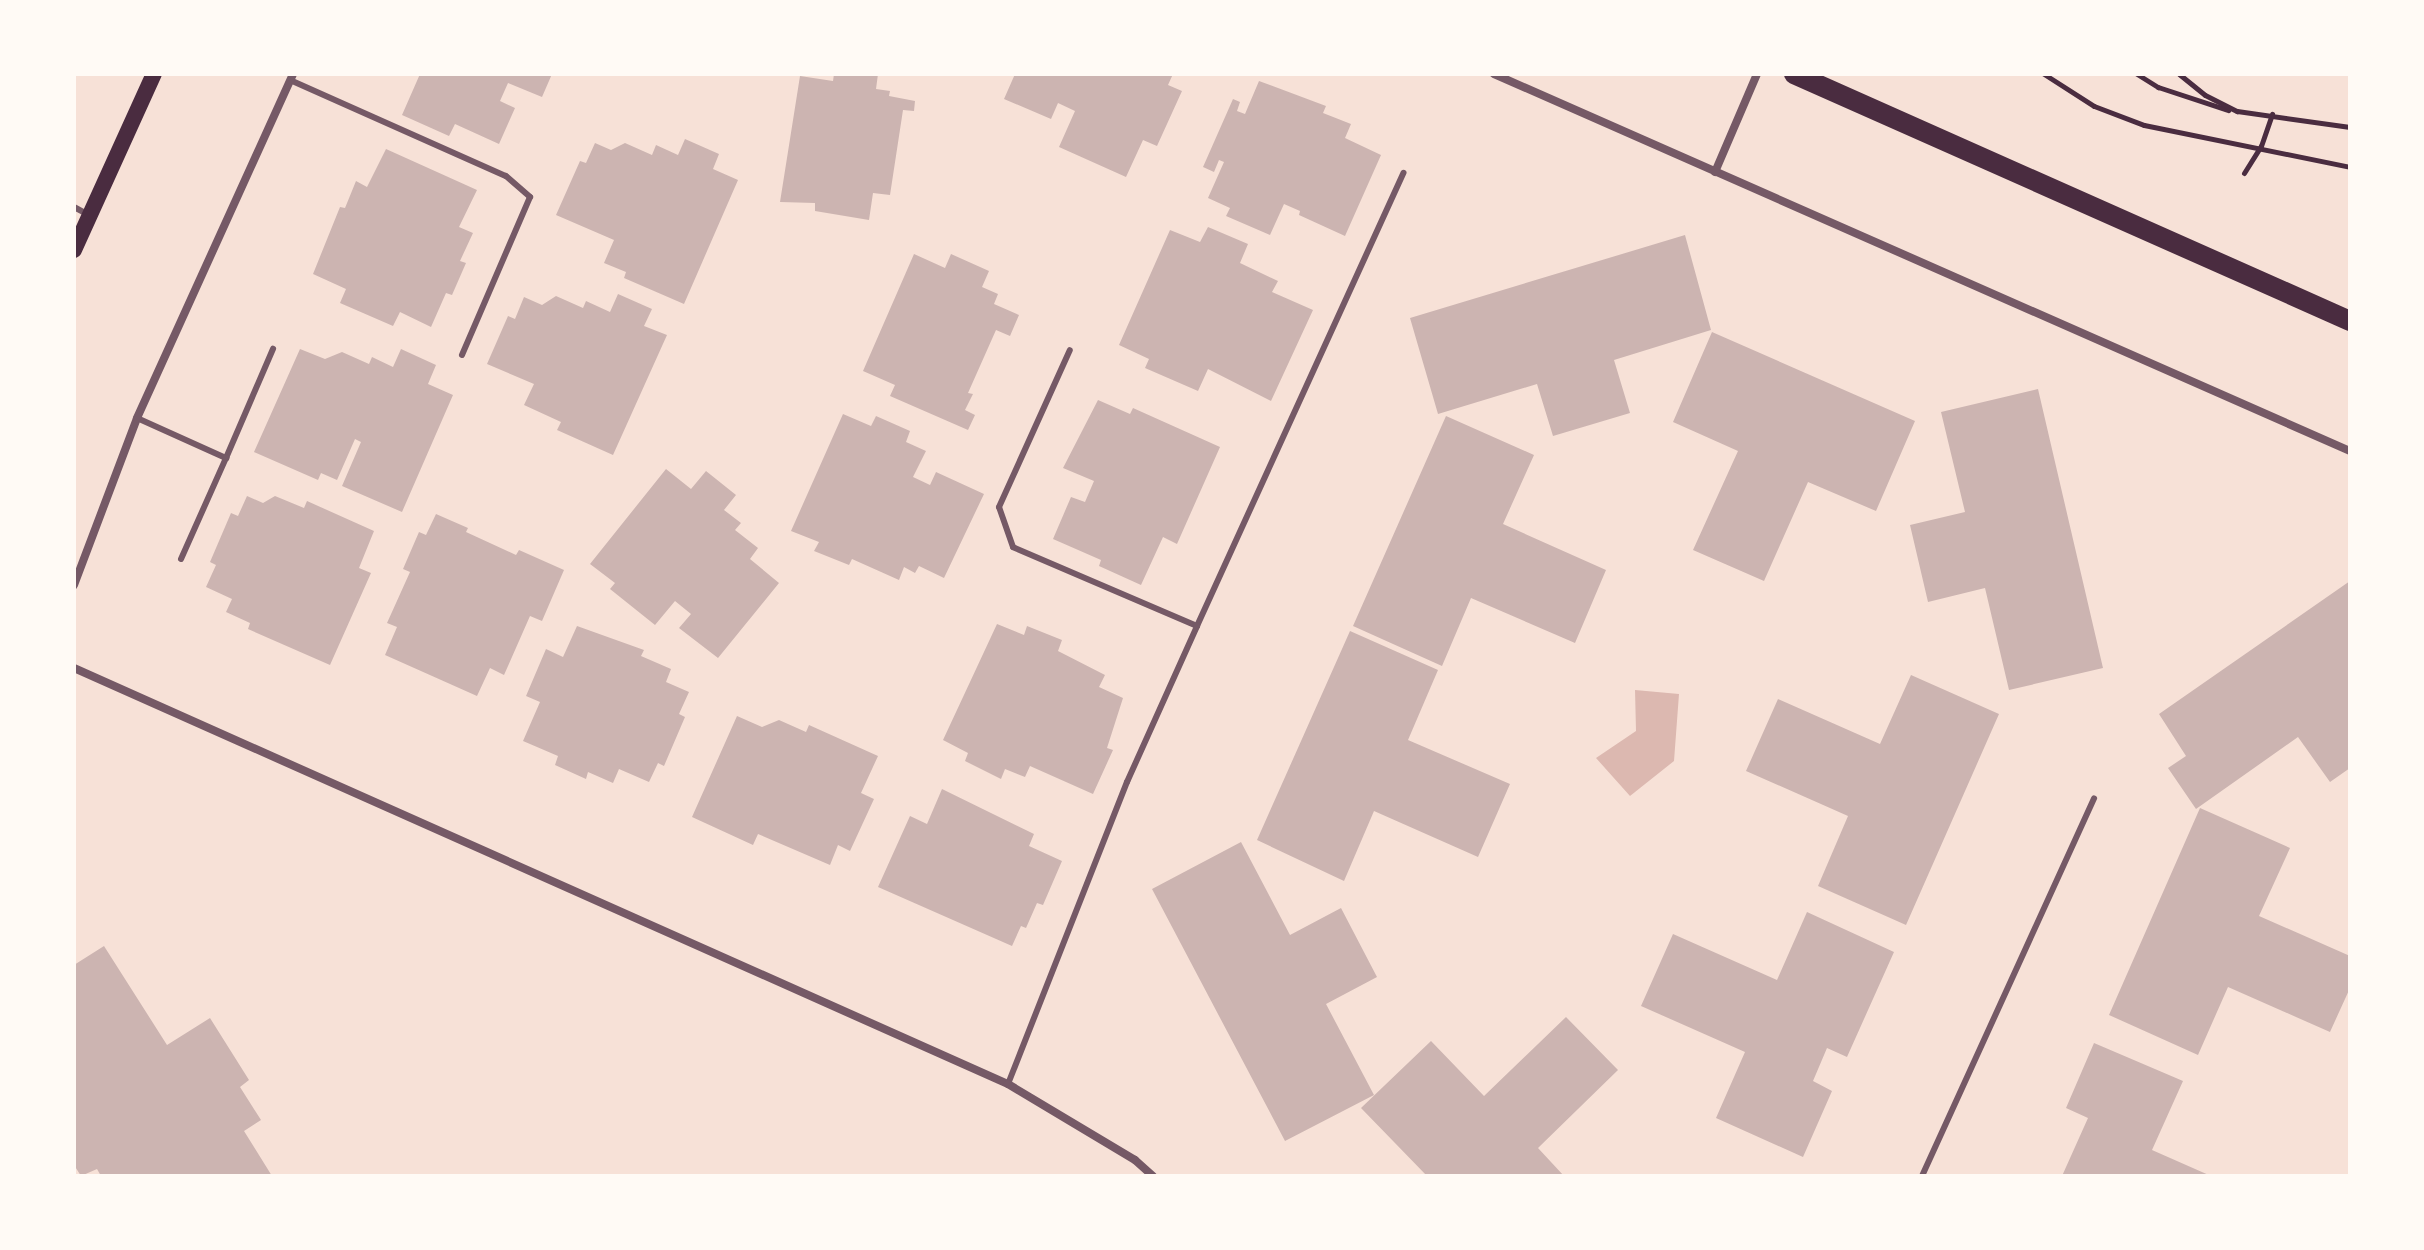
<!DOCTYPE html>
<style>
body{margin:0}
#map{position:relative;width:2424px;height:1250px;overflow:hidden;background:#f7e1d7;font-family:"IBM Plex Sans",sans-serif}
div>[style]{position:absolute}
.water>*{inset:0;background:#dcb8b0}
.building>*{inset:0;background:#ccb4b1}
.path>*{height:5px;margin:-2.5px;padding:0 2.5px;transform-origin:2.5px;border-radius:2.5px;background:#4a2c40}
.service>*{height:6px;margin:-3px;padding:0 3px;transform-origin:3px;border-radius:3px;background:#755966}
.minor>*{height:8px;margin:-4px;padding:0 4px;transform-origin:4px;border-radius:4px;background:#755966}
.secondary>*{height:16px;margin:-8px;padding:0 8px;transform-origin:8px;border-radius:8px;background:#4a2c40}
.primary>*{height:20px;margin:-10px;padding:0 10px;transform-origin:10px;border-radius:10px;background:#4a2c40}
span{translate:-50% -50%;white-space:nowrap;text-align:center;line-height:1.15;-webkit-text-stroke:7px #fffaf5;paint-order:stroke}
.frame{position:absolute;inset:0;border:76px solid #fffaf5;pointer-events:none}
</style>
<div id="map">
<div class="water">
<i style="clip-path:polygon(1635px 690px,1679px 694px,1674px 761px,1630px 796px,1596px 758px,1636px 731px)"></i>
</div>
<div class="building">
<i style="clip-path:polygon(420px 74px,552px 74px,542px 97px,508px 83px,500px 101px,515px 108px,499px 144px,455px 124px,449px 136px,402px 115px)"></i>
<i style="clip-path:polygon(834px 74px,878px 74px,876px 89px,890px 91px,889px 96px,915px 101px,914px 111px,903px 110px,890px 195px,873px 193px,869px 220px,815px 211px,815px 203px,780px 202px,800px 76px,833px 81px)"></i>
<i style="clip-path:polygon(1015px 74px,1173px 74px,1168px 85px,1182px 91px,1157px 146px,1143px 140px,1126px 177px,1059px 147px,1075px 111px,1058px 103px,1051px 119px,1004px 99px)"></i>
<i style="clip-path:polygon(1259px 81px,1326px 106px,1323px 113px,1351px 124px,1345px 138px,1381px 155px,1345px 236px,1299px 215px,1300px 211px,1284px 204px,1270px 235px,1226px 216px,1230px 208px,1208px 198px,1224px 162px,1219px 160px,1214px 172px,1203px 167px,1233px 99px,1240px 102px,1237px 111px,1245px 114px)"></i>
<i style="clip-path:polygon(685px 139px,719px 154px,713px 169px,738px 180px,684px 304px,624px 278px,626px 272px,604px 263px,614px 240px,556px 215px,580px 161px,586px 163px,595px 143px,611px 150px,625px 143px,652px 155px,656px 145px,678px 155px)"></i>
<i style="clip-path:polygon(386px 149px,477px 190px,459px 227px,473px 233px,460px 261px,466px 263px,452px 295px,446px 293px,431px 327px,400px 312px,393px 326px,340px 303px,346px 289px,313px 274px,340px 207px,345px 208px,356px 181px,367px 187px)"></i>
<i style="clip-path:polygon(1208px 227px,1248px 244px,1240px 263px,1278px 281px,1272px 292px,1313px 310px,1271px 401px,1208px 369px,1198px 391px,1145px 368px,1149px 359px,1119px 345px,1170px 230px,1200px 242px)"></i>
<i style="clip-path:polygon(1685px 235px,1711px 330px,1614px 360px,1630px 413px,1553px 436px,1537px 384px,1438px 414px,1410px 318px)"></i>
<i style="clip-path:polygon(914px 254px,945px 268px,951px 254px,989px 271px,982px 287px,998px 294px,994px 304px,1019px 315px,1010px 336px,996px 330px,968px 393px,973px 394px,965px 410px,975px 415px,968px 430px,890px 396px,895px 385px,863px 371px)"></i>
<i style="clip-path:polygon(618px 294px,652px 309px,644px 326px,667px 335px,613px 455px,557px 430px,561px 422px,524px 405px,534px 384px,487px 364px,508px 316px,515px 319px,524px 297px,542px 305px,556px 296px,583px 308px,586px 301px,610px 312px)"></i>
<i style="clip-path:polygon(1712px 332px,1915px 421px,1876px 511px,1808px 482px,1764px 581px,1693px 550px,1738px 451px,1673px 422px)"></i>
<i style="clip-path:polygon(300px 349px,325px 359px,342px 352px,369px 364px,372px 357px,393px 367px,401px 349px,436px 365px,428px 384px,453px 395px,402px 512px,342px 486px,361px 442px,355px 439px,337px 480px,321px 473px,318px 480px,254px 452px)"></i>
<i style="clip-path:polygon(2038px 389px,2103px 668px,2009px 690px,1985px 588px,1928px 602px,1910px 525px,1965px 512px,1941px 412px)"></i>
<i style="clip-path:polygon(1098px 400px,1130px 414px,1133px 408px,1220px 447px,1177px 544px,1163px 537px,1141px 585px,1099px 566px,1101px 560px,1053px 539px,1071px 497px,1085px 502px,1094px 481px,1063px 468px)"></i>
<i style="clip-path:polygon(843px 414px,871px 426px,876px 416px,910px 431px,906px 442px,926px 451px,913px 477px,930px 485px,936px 472px,984px 494px,944px 578px,919px 566px,915px 573px,904px 567px,899px 580px,852px 559px,849px 565px,814px 551px,819px 542px,791px 531px)"></i>
<i style="clip-path:polygon(1446px 416px,1534px 455px,1503px 524px,1606px 570px,1575px 643px,1471px 598px,1442px 666px,1353px 626px)"></i>
<i style="clip-path:polygon(666px 469px,691px 489px,706px 471px,736px 495px,724px 510px,741px 523px,735px 530px,758px 548px,750px 559px,779px 583px,718px 658px,679px 628px,691px 614px,675px 601px,655px 625px,610px 589px,615px 583px,590px 564px)"></i>
<i style="clip-path:polygon(247px 496px,263px 503px,275px 496px,304px 508px,307px 501px,374px 531px,359px 568px,371px 573px,330px 665px,248px 629px,250px 623px,226px 612px,232px 599px,206px 587px,216px 565px,210px 562px,231px 513px,238px 516px)"></i>
<i style="clip-path:polygon(436px 514px,468px 528px,466px 532px,516px 555px,519px 550px,564px 570px,542px 621px,530px 616px,504px 675px,490px 668px,477px 696px,385px 655px,397px 627px,387px 623px,410px 572px,403px 569px,419px 532px,426px 535px)"></i>
<i style="clip-path:polygon(2350px 581px,2350px 768px,2330px 782px,2298px 737px,2196px 809px,2168px 768px,2186px 756px,2159px 714px)"></i>
<i style="clip-path:polygon(997px 624px,1024px 635px,1027px 626px,1062px 640px,1058px 651px,1105px 675px,1099px 687px,1123px 698px,1107px 748px,1113px 750px,1093px 794px,1030px 766px,1025px 777px,1005px 769px,1001px 779px,965px 761px,968px 753px,943px 740px)"></i>
<i style="clip-path:polygon(577px 626px,644px 650px,641px 656px,671px 669px,666px 682px,689px 692px,679px 714px,685px 717px,664px 766px,658px 763px,649px 782px,619px 769px,613px 783px,588px 772px,586px 779px,555px 765px,558px 756px,523px 741px,540px 702px,526px 696px,546px 649px,563px 657px)"></i>
<i style="clip-path:polygon(1350px 631px,1438px 670px,1408px 740px,1510px 784px,1478px 857px,1374px 811px,1344px 881px,1257px 840px)"></i>
<i style="clip-path:polygon(1911px 675px,1999px 714px,1906px 925px,1818px 886px,1848px 816px,1746px 771px,1778px 699px,1880px 744px)"></i>
<i style="clip-path:polygon(737px 716px,762px 727px,779px 720px,806px 732px,809px 725px,878px 756px,861px 793px,874px 799px,850px 851px,838px 845px,830px 865px,758px 834px,753px 845px,692px 817px)"></i>
<i style="clip-path:polygon(942px 789px,1034px 834px,1029px 846px,1062px 861px,1043px 905px,1037px 903px,1026px 928px,1021px 926px,1012px 946px,878px 887px,910px 816px,927px 824px)"></i>
<i style="clip-path:polygon(2200px 808px,2290px 848px,2259px 916px,2350px 956px,2350px 988px,2330px 1032px,2228px 987px,2198px 1055px,2109px 1015px)"></i>
<i style="clip-path:polygon(1241px 842px,1290px 935px,1341px 908px,1377px 977px,1326px 1004px,1374px 1095px,1285px 1141px,1152px 889px)"></i>
<i style="clip-path:polygon(1807px 912px,1894px 952px,1847px 1057px,1827px 1048px,1813px 1081px,1832px 1091px,1803px 1157px,1716px 1118px,1745px 1052px,1641px 1006px,1673px 934px,1777px 980px)"></i>
<i style="clip-path:polygon(104px 946px,167px 1045px,210px 1018px,249px 1080px,240px 1087px,261px 1120px,244px 1131px,272px 1176px,101px 1176px,97px 1169px,81px 1176px,74px 1165px,74px 965px)"></i>
<i style="clip-path:polygon(1566px 1017px,1618px 1070px,1538px 1148px,1564px 1176px,1427px 1176px,1361px 1108px,1431px 1041px,1484px 1096px)"></i>
<i style="clip-path:polygon(2094px 1043px,2183px 1081px,2152px 1150px,2211px 1176px,2062px 1176px,2088px 1118px,2066px 1108px)"></i>
</div>
<div class="path">
<i style="left:2044px;top:74px;width:59px;rotate:32.6deg"></i>
<i style="left:2094px;top:106px;width:53px;rotate:20.8deg"></i>
<i style="left:2144px;top:125px;width:210px;rotate:11.5deg"></i>
<i style="left:2137px;top:74px;width:25px;rotate:32deg"></i>
<i style="left:2158px;top:87px;width:74px;rotate:18.2deg"></i>
<i style="left:2179px;top:74px;width:33px;rotate:39deg"></i>
<i style="left:2205px;top:95px;width:36px;rotate:27deg"></i>
<i style="left:2237px;top:111px;width:114px;rotate:8.1deg"></i>
<i style="left:2244px;top:173px;width:32px;rotate:-58deg"></i>
<i style="left:2261px;top:146px;width:34px;rotate:-71deg"></i>
</div>
<div class="service">
<i style="left:290px;top:80px;width:236px;rotate:24deg"></i>
<i style="left:506px;top:176px;width:32px;rotate:41deg"></i>
<i style="left:530px;top:197px;width:172px;rotate:113.3deg"></i>
<i style="left:74px;top:207px;width:15px;rotate:28deg"></i>
<i style="left:137px;top:418px;width:98px;rotate:24.2deg"></i>
<i style="left:226px;top:458px;width:119px;rotate:-66.7deg"></i>
<i style="left:181px;top:559px;width:111px;rotate:-66deg"></i>
<i style="left:1197px;top:626px;width:498px;rotate:-65.5deg"></i>
<i style="left:1008px;top:1084px;width:325px;rotate:-68.5deg"></i>
<i style="left:1127px;top:782px;width:171px;rotate:-65.8deg"></i>
<i style="left:1197px;top:626px;width:200px;rotate:-156.8deg"></i>
<i style="left:1013px;top:547px;width:42px;rotate:-109.3deg"></i>
<i style="left:999px;top:507px;width:172px;rotate:-65.7deg"></i>
<i style="left:1922px;top:1176px;width:415px;rotate:-65.5deg"></i>
</div>
<div class="minor">
<i style="left:1494px;top:74px;width:935px;rotate:23.77deg"></i>
<i style="left:1715px;top:172px;width:107px;rotate:-66.8deg"></i>
<i style="left:74px;top:585px;width:178px;rotate:-69.3deg"></i>
<i style="left:137px;top:418px;width:378px;rotate:-65.6deg"></i>
<i style="left:74px;top:668px;width:1022px;rotate:24.01deg"></i>
<i style="left:1008px;top:1084px;width:148px;rotate:30.9deg"></i>
<i style="left:1135px;top:1160px;width:24px;rotate:42deg"></i>
</div>
<div class="secondary">
<i style="left:74px;top:250px;width:193px;rotate:-65.6deg"></i>
</div>
<div class="primary">
<i style="left:1794px;top:74px;width:608px;rotate:23.95deg"></i>
</div>
<div class="frame"></div>
</div>
